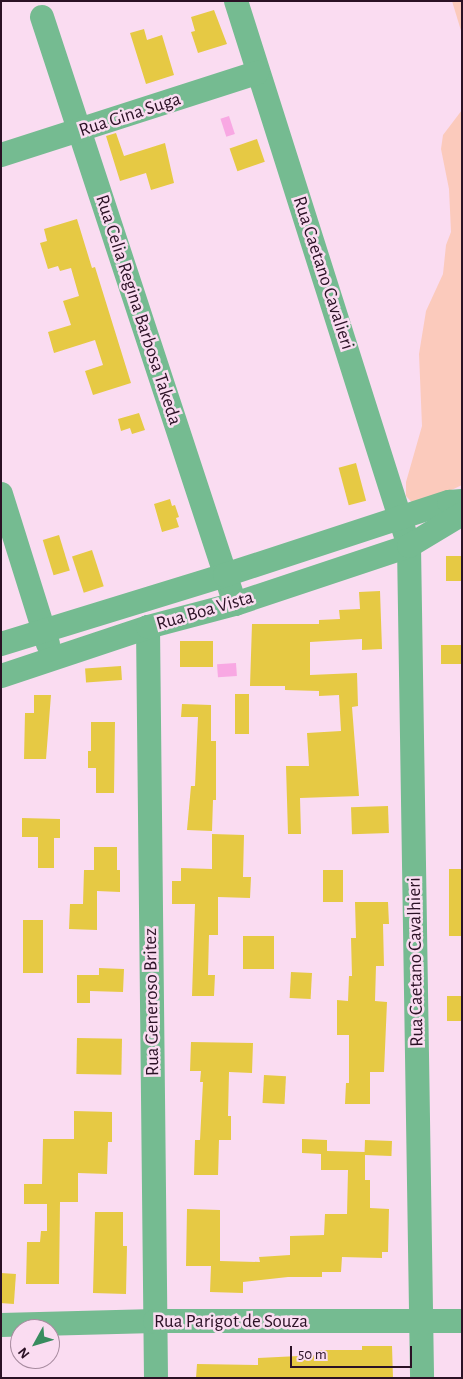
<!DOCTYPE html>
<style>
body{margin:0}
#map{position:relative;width:463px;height:1379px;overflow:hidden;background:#fadcf1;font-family:"Alegreya Sans",sans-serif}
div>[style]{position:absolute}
.green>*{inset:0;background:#fbcabc}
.water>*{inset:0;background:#f8a8e3;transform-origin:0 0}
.building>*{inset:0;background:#e6c944;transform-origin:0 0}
.minor>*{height:24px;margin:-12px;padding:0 12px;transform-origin:12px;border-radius:12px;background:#75bb91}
span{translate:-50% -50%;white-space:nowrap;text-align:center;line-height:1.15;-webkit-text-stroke:5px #fadcf1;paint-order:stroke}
.street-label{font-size:19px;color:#2b1125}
.frame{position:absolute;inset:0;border:2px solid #2b1125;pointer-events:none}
.north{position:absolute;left:10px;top:1319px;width:50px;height:50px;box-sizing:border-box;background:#fadcf1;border:1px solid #a78b9f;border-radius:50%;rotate:231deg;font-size:14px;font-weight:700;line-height:20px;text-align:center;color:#2b1125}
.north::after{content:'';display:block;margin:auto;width:18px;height:22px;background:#388c5f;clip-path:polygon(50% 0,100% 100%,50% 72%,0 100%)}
.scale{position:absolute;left:290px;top:1346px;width:122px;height:22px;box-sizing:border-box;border:2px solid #2b1125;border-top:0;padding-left:6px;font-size:15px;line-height:18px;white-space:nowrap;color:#2b1125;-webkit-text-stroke:4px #fadcf1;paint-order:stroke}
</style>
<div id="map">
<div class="green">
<i style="clip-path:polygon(452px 1px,462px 1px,462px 34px)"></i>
<i style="clip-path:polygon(462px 110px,462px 485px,416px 507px,406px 496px,406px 482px,422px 426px,419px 354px,426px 311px,443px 274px,446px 245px,451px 232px,449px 189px,441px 149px,443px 135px)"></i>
</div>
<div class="water">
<i style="left:229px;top:116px;width:19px;height:9px;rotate:72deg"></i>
<i style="left:236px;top:663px;width:13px;height:19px;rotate:86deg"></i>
</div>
<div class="building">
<i style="clip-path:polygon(214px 10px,227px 44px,198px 53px,191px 32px,195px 31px,191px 17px)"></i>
<i style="clip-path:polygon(144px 29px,147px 40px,162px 35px,174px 75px,146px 84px,130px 33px)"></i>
<i style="clip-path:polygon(116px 133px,124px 156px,165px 143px,174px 183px,151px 190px,146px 173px,120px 181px,106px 136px)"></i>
<i style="left:257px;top:139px;width:24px;height:29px;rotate:71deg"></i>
<i style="clip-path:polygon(77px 219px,92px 268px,95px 267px,131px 383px,93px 395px,85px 371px,103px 365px,95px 340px,54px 353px,48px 332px,71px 325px,63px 301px,79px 296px,71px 268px,60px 271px,58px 266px,48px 269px,40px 243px,47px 241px,44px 229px)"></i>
<i style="clip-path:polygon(139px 413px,145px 430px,132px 434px,130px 428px,121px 431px,118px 419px)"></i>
<i style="left:356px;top:463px;width:39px;height:18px;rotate:75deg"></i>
<i style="clip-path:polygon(170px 499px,172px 506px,175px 505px,179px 517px,176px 518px,179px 527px,162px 532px,154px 504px)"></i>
<i style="left:59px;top:535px;width:37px;height:17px;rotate:73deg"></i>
<i style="left:92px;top:550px;width:38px;height:21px;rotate:72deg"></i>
<i style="left:446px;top:556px;width:16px;height:25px"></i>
<i style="clip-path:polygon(380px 591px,382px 649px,362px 650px,362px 639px,310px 642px,310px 675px,357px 673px,358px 706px,352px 707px,359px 796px,300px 798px,301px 834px,288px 834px,286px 766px,309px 766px,307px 733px,341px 731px,339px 695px,319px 696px,319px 691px,285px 690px,285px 686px,250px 686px,252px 624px,319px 624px,319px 620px,340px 619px,339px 610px,360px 609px,359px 592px)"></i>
<i style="left:180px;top:641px;width:33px;height:26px"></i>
<i style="left:462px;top:645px;width:19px;height:21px;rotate:90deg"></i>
<i style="left:121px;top:666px;width:14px;height:36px;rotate:86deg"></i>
<i style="left:235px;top:694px;width:14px;height:40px"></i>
<i style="clip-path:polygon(34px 695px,51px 695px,46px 759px,24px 759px,25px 713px,34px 713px)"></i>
<i style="clip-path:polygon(182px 704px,211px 705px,211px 741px,216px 741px,216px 800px,213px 800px,212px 831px,187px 830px,191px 786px,195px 786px,198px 717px,181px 717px)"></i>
<i style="clip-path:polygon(91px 722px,115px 722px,114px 793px,96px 793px,96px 768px,88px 768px,88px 751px,91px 751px)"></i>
<i style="left:388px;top:806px;width:27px;height:37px;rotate:88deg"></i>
<i style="clip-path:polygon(22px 818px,60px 819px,60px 838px,54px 838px,54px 868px,38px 868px,38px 837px,22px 837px)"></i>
<i style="clip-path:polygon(212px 834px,244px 835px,243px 877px,251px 877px,250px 898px,218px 897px,218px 935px,209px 935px,208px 975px,215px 975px,214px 996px,192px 996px,195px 904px,172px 904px,172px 881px,181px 881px,181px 868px,212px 869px)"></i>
<i style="clip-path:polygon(94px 847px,117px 847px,117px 870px,120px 870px,120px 892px,97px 891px,97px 930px,69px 929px,70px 904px,83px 904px,84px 870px,94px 870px)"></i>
<i style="left:449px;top:869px;width:13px;height:67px"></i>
<i style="left:323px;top:870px;width:20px;height:32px"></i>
<i style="clip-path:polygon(355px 902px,388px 902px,389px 924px,383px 924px,384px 966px,376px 966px,375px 1001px,387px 1002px,384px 1072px,370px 1072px,370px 1104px,345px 1104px,346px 1083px,349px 1083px,349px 1035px,337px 1035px,337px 1000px,348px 1001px,349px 976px,352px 976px,351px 938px,356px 938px)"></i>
<i style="left:23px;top:920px;width:20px;height:53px"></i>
<i style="left:243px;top:936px;width:31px;height:33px"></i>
<i style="clip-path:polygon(99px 968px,124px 969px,123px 992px,90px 991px,90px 1003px,77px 1003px,77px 975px,99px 975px)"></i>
<i style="left:291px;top:972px;width:21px;height:26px;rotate:3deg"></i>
<i style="left:462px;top:996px;width:25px;height:15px;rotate:90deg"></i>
<i style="left:77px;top:1038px;width:45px;height:36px;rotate:1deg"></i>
<i style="clip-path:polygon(191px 1042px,253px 1043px,252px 1073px,229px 1072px,228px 1116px,231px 1116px,231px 1140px,219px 1140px,218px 1175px,194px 1175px,195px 1140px,200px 1140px,203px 1082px,200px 1082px,201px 1071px,190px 1071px)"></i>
<i style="left:264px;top:1075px;width:22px;height:28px;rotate:3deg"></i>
<i style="clip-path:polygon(74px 1111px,112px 1112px,112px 1142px,108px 1142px,107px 1174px,78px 1173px,78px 1202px,60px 1202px,59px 1284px,26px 1284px,27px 1242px,40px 1242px,41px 1231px,47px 1231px,47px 1204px,24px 1204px,24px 1184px,42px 1184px,43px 1139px,74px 1139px)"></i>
<i style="clip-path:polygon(302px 1139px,327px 1140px,327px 1151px,365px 1152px,365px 1180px,370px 1180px,370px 1208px,389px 1209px,388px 1252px,382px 1252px,382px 1258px,342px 1257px,341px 1272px,322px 1272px,322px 1277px,288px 1277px,243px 1282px,243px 1293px,210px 1292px,211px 1266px,186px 1266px,187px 1209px,220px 1210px,220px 1261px,260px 1262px,259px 1257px,290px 1255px,290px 1236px,324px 1235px,325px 1214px,347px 1214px,348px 1170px,321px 1170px,321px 1154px,302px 1153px)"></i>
<i style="left:365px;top:1140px;width:27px;height:15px;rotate:2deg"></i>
<i style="clip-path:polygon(95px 1212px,123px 1212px,123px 1246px,127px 1246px,126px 1294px,93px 1293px)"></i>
<i style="left:1px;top:1273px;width:15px;height:30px;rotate:4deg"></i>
<i style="clip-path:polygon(362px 1346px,392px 1346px,393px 1378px,196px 1378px,197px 1364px,258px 1365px,258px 1358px,319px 1355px,319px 1350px,362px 1350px)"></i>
</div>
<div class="minor">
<i style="left:236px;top:1px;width:572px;rotate:72.39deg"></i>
<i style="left:409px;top:546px;width:832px;rotate:89.1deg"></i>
<i style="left:42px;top:17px;width:618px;rotate:71.8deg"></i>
<i style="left:1px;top:155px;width:269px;rotate:-17.8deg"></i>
<i style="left:1px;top:494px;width:157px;rotate:72.6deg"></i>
<i style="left:148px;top:627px;width:751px;rotate:89.39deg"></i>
<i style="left:1px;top:644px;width:234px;rotate:-17.1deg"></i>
<i style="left:225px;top:575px;width:236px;rotate:-18.1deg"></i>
<i style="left:449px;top:502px;width:13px;rotate:-4deg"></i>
<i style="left:1px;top:676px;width:155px;rotate:-18.4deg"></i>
<i style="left:148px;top:627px;width:90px;rotate:-14.8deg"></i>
<i style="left:235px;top:604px;width:183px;rotate:-18.4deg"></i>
<i style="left:409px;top:546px;width:62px;rotate:-31.1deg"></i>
<i style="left:1px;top:1325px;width:154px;rotate:-1.5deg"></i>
<i style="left:155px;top:1321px;width:307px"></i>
</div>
<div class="street-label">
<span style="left:130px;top:115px;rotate:-18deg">Rua Gina Suga</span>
<span style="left:323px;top:273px;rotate:72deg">Rua Caetano Cavalieri</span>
<span style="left:138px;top:310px;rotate:72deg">Rua Celia Regina Barbosa Takeda</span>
<span style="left:205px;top:611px;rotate:-16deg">Rua Boa Vista</span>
<span style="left:416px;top:962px;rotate:-91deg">Rua Caetano Cavalhieri</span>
<span style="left:152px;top:1002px;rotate:-91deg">Rua Generoso Britez</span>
<span style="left:231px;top:1322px">Rua Parigot de Souza</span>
</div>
<div class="frame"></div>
<div class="north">N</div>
<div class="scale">50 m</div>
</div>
